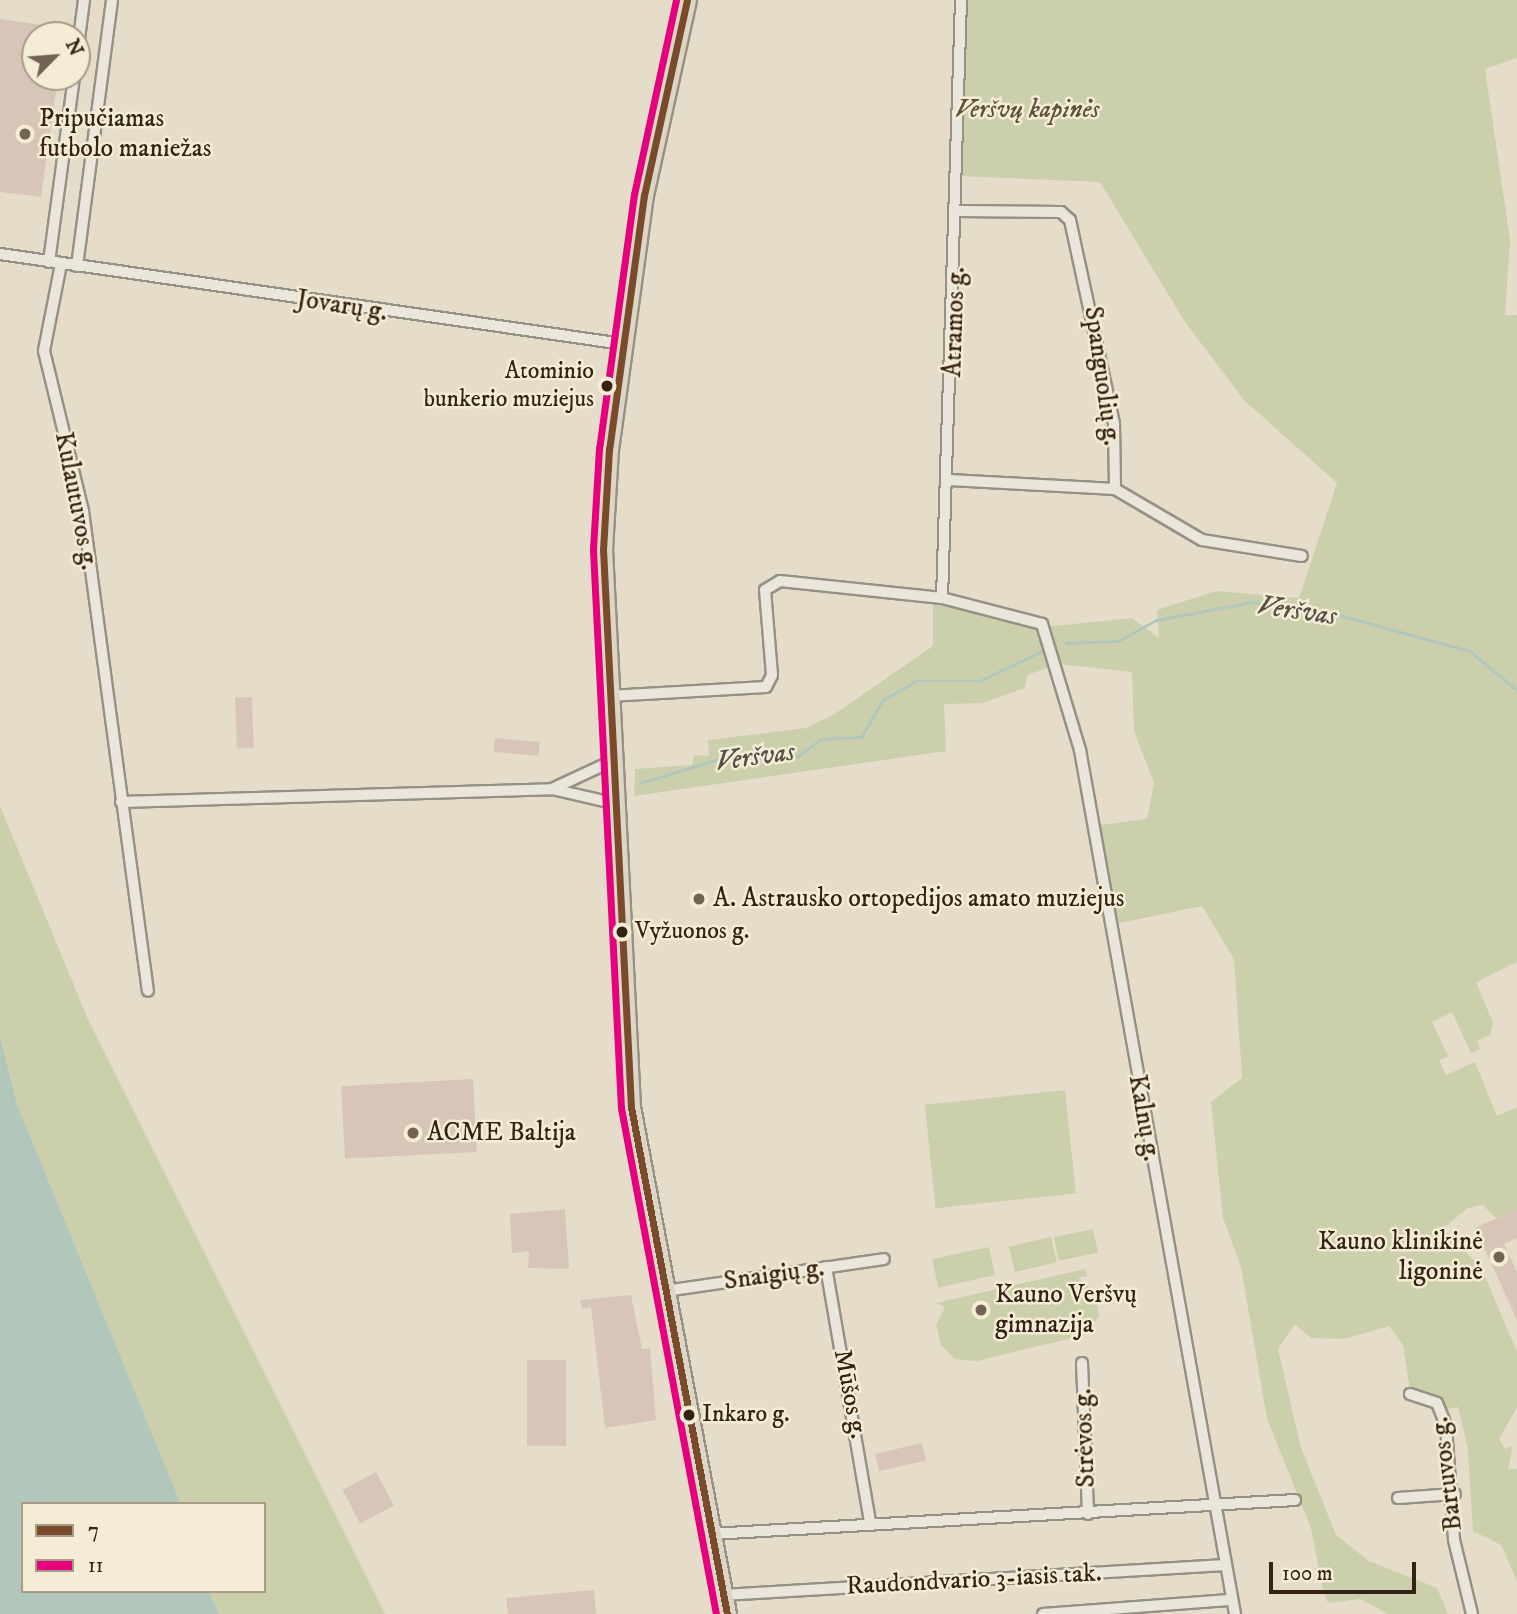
<!DOCTYPE html>
<meta charset="utf-8">
<style>
body{margin:0}
#map{position:relative;width:1517px;height:1614px;overflow:hidden;background:#e5ddc9;font-family:"IM FELL DW Pica",serif}
div>[style]{position:absolute}
.green>*{inset:0;background:#cccfab;transform-origin:0 0}
.water>*{inset:0;background:#b1c7bc}
.stream>*{height:2.5px;margin:-1.25px;padding:0 1.25px;transform-origin:1.25px;border-radius:1.25px;background:#b1c7bc}
.building>*{inset:0;background:#d7c6b8;transform-origin:0 0}
.roads{filter:drop-shadow(2px 0 #979084) drop-shadow(-2px 0 #979084) drop-shadow(0 2px #979084) drop-shadow(0 -2px #979084)}
.minor>*{height:10px;margin:-5px;padding:0 5px;transform-origin:5px;border-radius:5px;background:#eae6dc}
.primary>*{height:18px;margin:-9px;padding:0 9px;transform-origin:9px;border-radius:9px;background:#ddd6c7}
.bus-1>*{height:7px;margin:-3.5px;padding:0 3.5px;transform-origin:3.5px;border-radius:3.5px;background:#7a4b2a}
.bus-2>*{height:7px;margin:-3.5px;padding:0 3.5px;transform-origin:3.5px;border-radius:3.5px;background:#e5007d}
.dots>*{width:19px;height:19px;translate:-50% -50%;box-sizing:border-box;border:4px solid #f5ecd5;border-radius:50%}
span{translate:-50% -50%;white-space:nowrap;text-align:center;line-height:1.15;-webkit-text-stroke:5px #f5ecd5;paint-order:stroke}
.bus-label{font-size:24px;color:#342215}
.right{translate:-100% -50%;text-align:right}
.left{translate:0 -50%;text-align:left}
.park-label{font-size:26px;color:#5c523a;font-style:italic}
.poi-label{font-size:26px;color:#342215}
.street-label{font-size:26px;color:#342215}
.water-label{font-size:28px;color:#535046;font-style:italic}
.legend{position:absolute;left:21px;top:1502px;width:245px;height:91px;box-sizing:border-box;background:#f5ecd5;border:2px solid #a89b88;margin:0;padding:9px 12px;list-style:none;font-size:21px;color:#342215}
.legend li{display:flex;align-items:center;gap:14px;height:35px}
.legend b{width:35px;border:2px solid #a89b88}
.north{position:absolute;left:21px;top:21px;width:70px;height:70px;box-sizing:border-box;background:#f5ecd5;border:2px solid #a89b88;border-radius:50%;rotate:65deg;font-size:19px;font-weight:700;line-height:28px;text-align:center;color:#342215}
.north::after{content:'';display:block;margin:auto;width:24px;height:32px;background:#726354;clip-path:polygon(50% 0,100% 100%,50% 72%,0 100%)}
.scale{position:absolute;left:1269px;top:1562px;width:147px;height:32px;box-sizing:border-box;border:4px solid #342215;border-top:0;padding-left:9px;font-size:21px;line-height:24px;white-space:nowrap;color:#342215;-webkit-text-stroke:5px #f5ecd5;paint-order:stroke}
</style>
<div id="map">
<div class="green">
<i style="clip-path:polygon(961px 0,1517px 0,1517px 58px,1485px 69px,1510px 240px,1505px 315px,1517px 315px,1517px 962px,1476px 982px,1493px 1023px,1490px 1035px,1477px 1041px,1480px 1049px,1471px 1053px,1452px 1012px,1432px 1022px,1448px 1056px,1439px 1060px,1446px 1075px,1475px 1062px,1497px 1116px,1517px 1107px,1517px 1209px,1496px 1218px,1483px 1205px,1468px 1208px,1443px 1228px,1482px 1269px,1517px 1352px,1517px 1407px,1499px 1439px,1505px 1449px,1513px 1446px,1508px 1469px,1517px 1469px,1517px 1581px,1501px 1545px,1473px 1531px,1468px 1450px,1458px 1407px,1447px 1409px,1439px 1397px,1410px 1390px,1403px 1345px,1389px 1326px,1344px 1339px,1311px 1338px,1295px 1324px,1278px 1349px,1301px 1448px,1336px 1535px,1369px 1561px,1437px 1588px,1448px 1614px,1388px 1614px,1360px 1599px,1328px 1603px,1322px 1586px,1311px 1528px,1267px 1419px,1241px 1267px,1223px 1218px,1211px 1102px,1242px 1078px,1234px 959px,1202px 906px,1115px 924px,1100px 825px,1147px 819px,1154px 783px,1134px 731px,1132px 672px,1059px 664px,1027px 675px,1025px 688px,983px 703px,944px 704px,946px 751px,634px 796px,635px 769px,692px 765px,694px 755px,709px 756px,708px 740px,806px 728px,833px 715px,933px 646px,933px 603px,1034px 628px,1132px 618px,1159px 638px,1157px 610px,1216px 591px,1299px 598px,1337px 483px,1244px 400px,1185px 322px,1100px 182px,959px 176px)"></i>
<i style="clip-path:polygon(0 806px,87px 1017px,385px 1614px,219px 1614px,211px 1600px,209px 1591px,264px 1591px,264px 1504px,181px 1504px,17px 1104px,0 1036px)"></i>
<i style="left:1065px;top:1090px;width:104px;height:141px;rotate:84deg"></i>
<i style="left:1093px;top:1229px;width:24px;height:40px;rotate:78deg"></i>
<i style="left:1051px;top:1237px;width:26px;height:43px;rotate:77deg"></i>
<i style="left:989px;top:1247px;width:29px;height:58px;rotate:78deg"></i>
<i style="clip-path:polygon(1085px 1269px,1087px 1276px,1078px 1278px,1094px 1291px,1099px 1316px,1085px 1335px,977px 1361px,955px 1359px,941px 1345px,936px 1325px,945px 1307px,936px 1303px)"></i>
</div>
<div class="water">
<i style="clip-path:polygon(0 1036px,17px 1104px,181px 1504px,23px 1504px,23px 1591px,209px 1591px,219px 1614px,0 1614px)"></i>
</div>
<div class="stream">
<i style="left:1066px;top:643px;width:52px;rotate:-2.2deg"></i>
<i style="left:1118px;top:641px;width:43px;rotate:-28.9deg"></i>
<i style="left:1156px;top:620px;width:99px;rotate:-10.5deg"></i>
<i style="left:1253px;top:602px;width:87px;rotate:8.6deg"></i>
<i style="left:1339px;top:615px;width:136px;rotate:15.4deg"></i>
<i style="left:1470px;top:651px;width:61px;rotate:39.7deg"></i>
<i style="left:640px;top:783px;width:83px;rotate:-16.9deg"></i>
<i style="left:719px;top:759px;width:79px;rotate:-2.2deg"></i>
<i style="left:798px;top:756px;width:29px;rotate:-36deg"></i>
<i style="left:821px;top:739px;width:40px;rotate:-2.9deg"></i>
<i style="left:861px;top:737px;width:43px;rotate:-59.3deg"></i>
<i style="left:883px;top:700px;width:38px;rotate:-30deg"></i>
<i style="left:916px;top:681px;width:64px"></i>
<i style="left:980px;top:681px;width:73px;rotate:-25.9deg"></i>
</div>
<div class="building">
<i style="clip-path:polygon(0 19px,64px 28px,63px 35px,35px 35px,35px 77px,58px 77px,41px 197px,0 192px)"></i>
<i style="left:252px;top:697px;width:51px;height:17px;rotate:88deg"></i>
<i style="left:495px;top:738px;width:45px;height:14px;rotate:5deg"></i>
<i style="left:473px;top:1079px;width:73px;height:132px;rotate:87deg"></i>
<i style="clip-path:polygon(565px 1209px,569px 1269px,528px 1268px,529px 1251px,512px 1253px,510px 1214px)"></i>
<i style="clip-path:polygon(1517px 1209px,1517px 1238px,1504px 1244px,1517px 1272px,1517px 1320px,1475px 1228px)"></i>
<i style="clip-path:polygon(631px 1295px,642px 1349px,650px 1348px,656px 1420px,605px 1428px,591px 1307px,582px 1309px,580px 1300px)"></i>
<i style="left:527px;top:1360px;width:39px;height:86px"></i>
<i style="left:922px;top:1443px;width:18px;height:48px;rotate:77deg"></i>
<i style="left:376px;top:1472px;width:38px;height:38px;rotate:62deg"></i>
<i style="clip-path:polygon(594px 1590px,596px 1614px,508px 1614px,506px 1598px)"></i>
</div>
<div class="roads">
<div class="minor">
<i style="left:77px;top:54px;width:54px;rotate:-82.6deg"></i>
<i style="left:959px;top:211px;width:102px;rotate:0.6deg"></i>
<i style="left:1061px;top:212px;width:12px;rotate:42deg"></i>
<i style="left:1070px;top:220px;width:209px;rotate:77.8deg"></i>
<i style="left:1114px;top:424px;width:65px;rotate:89.1deg"></i>
<i style="left:1115px;top:489px;width:101px;rotate:30.4deg"></i>
<i style="left:1202px;top:540px;width:101px;rotate:9.1deg"></i>
<i style="left:0;top:254px;width:629px;rotate:8.22deg"></i>
<i style="left:49px;top:262px;width:187px;rotate:-82.3deg"></i>
<i style="left:61px;top:264px;width:89px;rotate:101.1deg"></i>
<i style="left:44px;top:351px;width:165px;rotate:76.3deg"></i>
<i style="left:83px;top:511px;width:484px;rotate:82.3deg"></i>
<i style="left:77px;top:266px;width:268px;rotate:-82.5deg"></i>
<i style="left:950px;top:480px;width:165px;rotate:3.1deg"></i>
<i style="left:942px;top:598px;width:598px;rotate:-88.18deg"></i>
<i style="left:609px;top:696px;width:157px;rotate:-3.3deg"></i>
<i style="left:766px;top:687px;width:13px;rotate:-63deg"></i>
<i style="left:772px;top:675px;width:85px;rotate:-94.7deg"></i>
<i style="left:765px;top:590px;width:17px;rotate:-31deg"></i>
<i style="left:780px;top:581px;width:163px;rotate:6deg"></i>
<i style="left:942px;top:598px;width:103px;rotate:14.6deg"></i>
<i style="left:1042px;top:624px;width:132px;rotate:73.2deg"></i>
<i style="left:1080px;top:750px;width:878px;rotate:79.83deg"></i>
<i style="left:552px;top:789px;width:66px;rotate:-25deg"></i>
<i style="left:121px;top:802px;width:431px;rotate:-1.7deg"></i>
<i style="left:552px;top:789px;width:63px;rotate:12.9deg"></i>
<i style="left:826px;top:1267px;width:258px;rotate:80.2deg"></i>
<i style="left:665px;top:1291px;width:221px;rotate:-8.3deg"></i>
<i style="left:1082px;top:1363px;width:151px;rotate:87.7deg"></i>
<i style="left:1410px;top:1394px;width:28px;rotate:18deg"></i>
<i style="left:1437px;top:1403px;width:24px;rotate:68deg"></i>
<i style="left:1446px;top:1425px;width:115px;rotate:86deg"></i>
<i style="left:1454px;top:1540px;width:76px;rotate:76.3deg"></i>
<i style="left:1398px;top:1498px;width:57px;rotate:-4deg"></i>
<i style="left:711px;top:1534px;width:585px;rotate:-3.33deg"></i>
<i style="left:723px;top:1595px;width:503px;rotate:-3.42deg"></i>
<i style="left:1043px;top:1614px;width:189px;rotate:-4.3deg"></i>
</div>
<div class="primary">
<i style="left:687px;top:0;width:200px;rotate:102.4deg"></i>
<i style="left:644px;top:195px;width:256px;rotate:97.8deg"></i>
<i style="left:609px;top:449px;width:100px;rotate:93.4deg"></i>
<i style="left:603px;top:549px;width:559px;rotate:87.13deg"></i>
<i style="left:631px;top:1107px;width:516px;rotate:79.28deg"></i>
</div>
</div>
<div class="bus-1">
<i style="left:687px;top:0;width:200px;rotate:102.4deg"></i>
<i style="left:644px;top:195px;width:256px;rotate:97.8deg"></i>
<i style="left:609px;top:449px;width:100px;rotate:93.4deg"></i>
<i style="left:603px;top:549px;width:559px;rotate:87.13deg"></i>
<i style="left:631px;top:1107px;width:516px;rotate:79.28deg"></i>
</div>
<div class="bus-2">
<i style="left:676px;top:0;width:198px;rotate:102.2deg"></i>
<i style="left:634px;top:194px;width:256px;rotate:97.8deg"></i>
<i style="left:599px;top:448px;width:102px;rotate:93.4deg"></i>
<i style="left:593px;top:550px;width:559px;rotate:87.13deg"></i>
<i style="left:621px;top:1108px;width:515px;rotate:79.37deg"></i>
</div>
<div class="dots">
<i style="left:25px;top:134px;background:#726354"></i>
<i style="left:607px;top:386px;background:#342215"></i>
<i style="left:699px;top:899px;background:#726354"></i>
<i style="left:622px;top:932px;background:#342215"></i>
<i style="left:413px;top:1133px;background:#726354"></i>
<i style="left:1499px;top:1257px;background:#726354"></i>
<i style="left:981px;top:1310px;background:#726354"></i>
<i style="left:689px;top:1415px;background:#342215"></i>
</div>
<div class="bus-label">
<span class="right" style="left:594px;top:386px">Atominio<br>bunkerio muziejus</span>
<span class="left" style="left:635px;top:932px">Vyžuonos g.</span>
<span class="left" style="left:702px;top:1415px">Inkaro g.</span>
</div>
<div class="park-label">
<span style="left:1027px;top:110px">Veršvų kapinės</span>
</div>
<div class="poi-label">
<span class="left" style="left:39px;top:134px">Pripučiamas<br>futbolo maniežas</span>
<span class="left" style="left:713px;top:899px">A. Astrausko ortopedijos amato muziejus</span>
<span class="left" style="left:427px;top:1133px">ACME Baltija</span>
<span class="right" style="left:1483px;top:1257px">Kauno klinikinė<br>ligoninė</span>
<span class="left" style="left:995px;top:1310px">Kauno Veršvų<br>gimnazija</span>
</div>
<div class="street-label">
<span style="left:342px;top:306px;rotate:9deg">Jovarų g.</span>
<span style="left:955px;top:322px;rotate:-88deg">Atramos g.</span>
<span style="left:1102px;top:376px;rotate:82deg">Spanguolių g.</span>
<span style="left:76px;top:501px;rotate:79deg">Kulautuvos g.</span>
<span style="left:1144px;top:1118px;rotate:80deg">Kalnų g.</span>
<span style="left:774px;top:1275px;rotate:-8deg">Snaigių g.</span>
<span style="left:850px;top:1394px;rotate:79deg">Mūšos g.</span>
<span style="left:1085px;top:1438px;rotate:-92deg">Strėvos g.</span>
<span style="left:1447px;top:1474px;rotate:-97deg">Bartuvos g.</span>
<span style="left:974px;top:1580px;rotate:-3deg">Raudondvario 3-iasis tak.</span>
</div>
<div class="water-label">
<span style="left:1297px;top:611px;rotate:8deg">Veršvas</span>
<span style="left:755px;top:757px;rotate:-8deg">Veršvas</span>
</div>
<ul class="legend">
<li><b style="height:9px;background:#7a4b2a"></b>7</li>
<li><b style="height:9px;background:#e5007d"></b>11</li>
</ul>
<div class="north">N</div>
<div class="scale">100 m</div>
</div>
